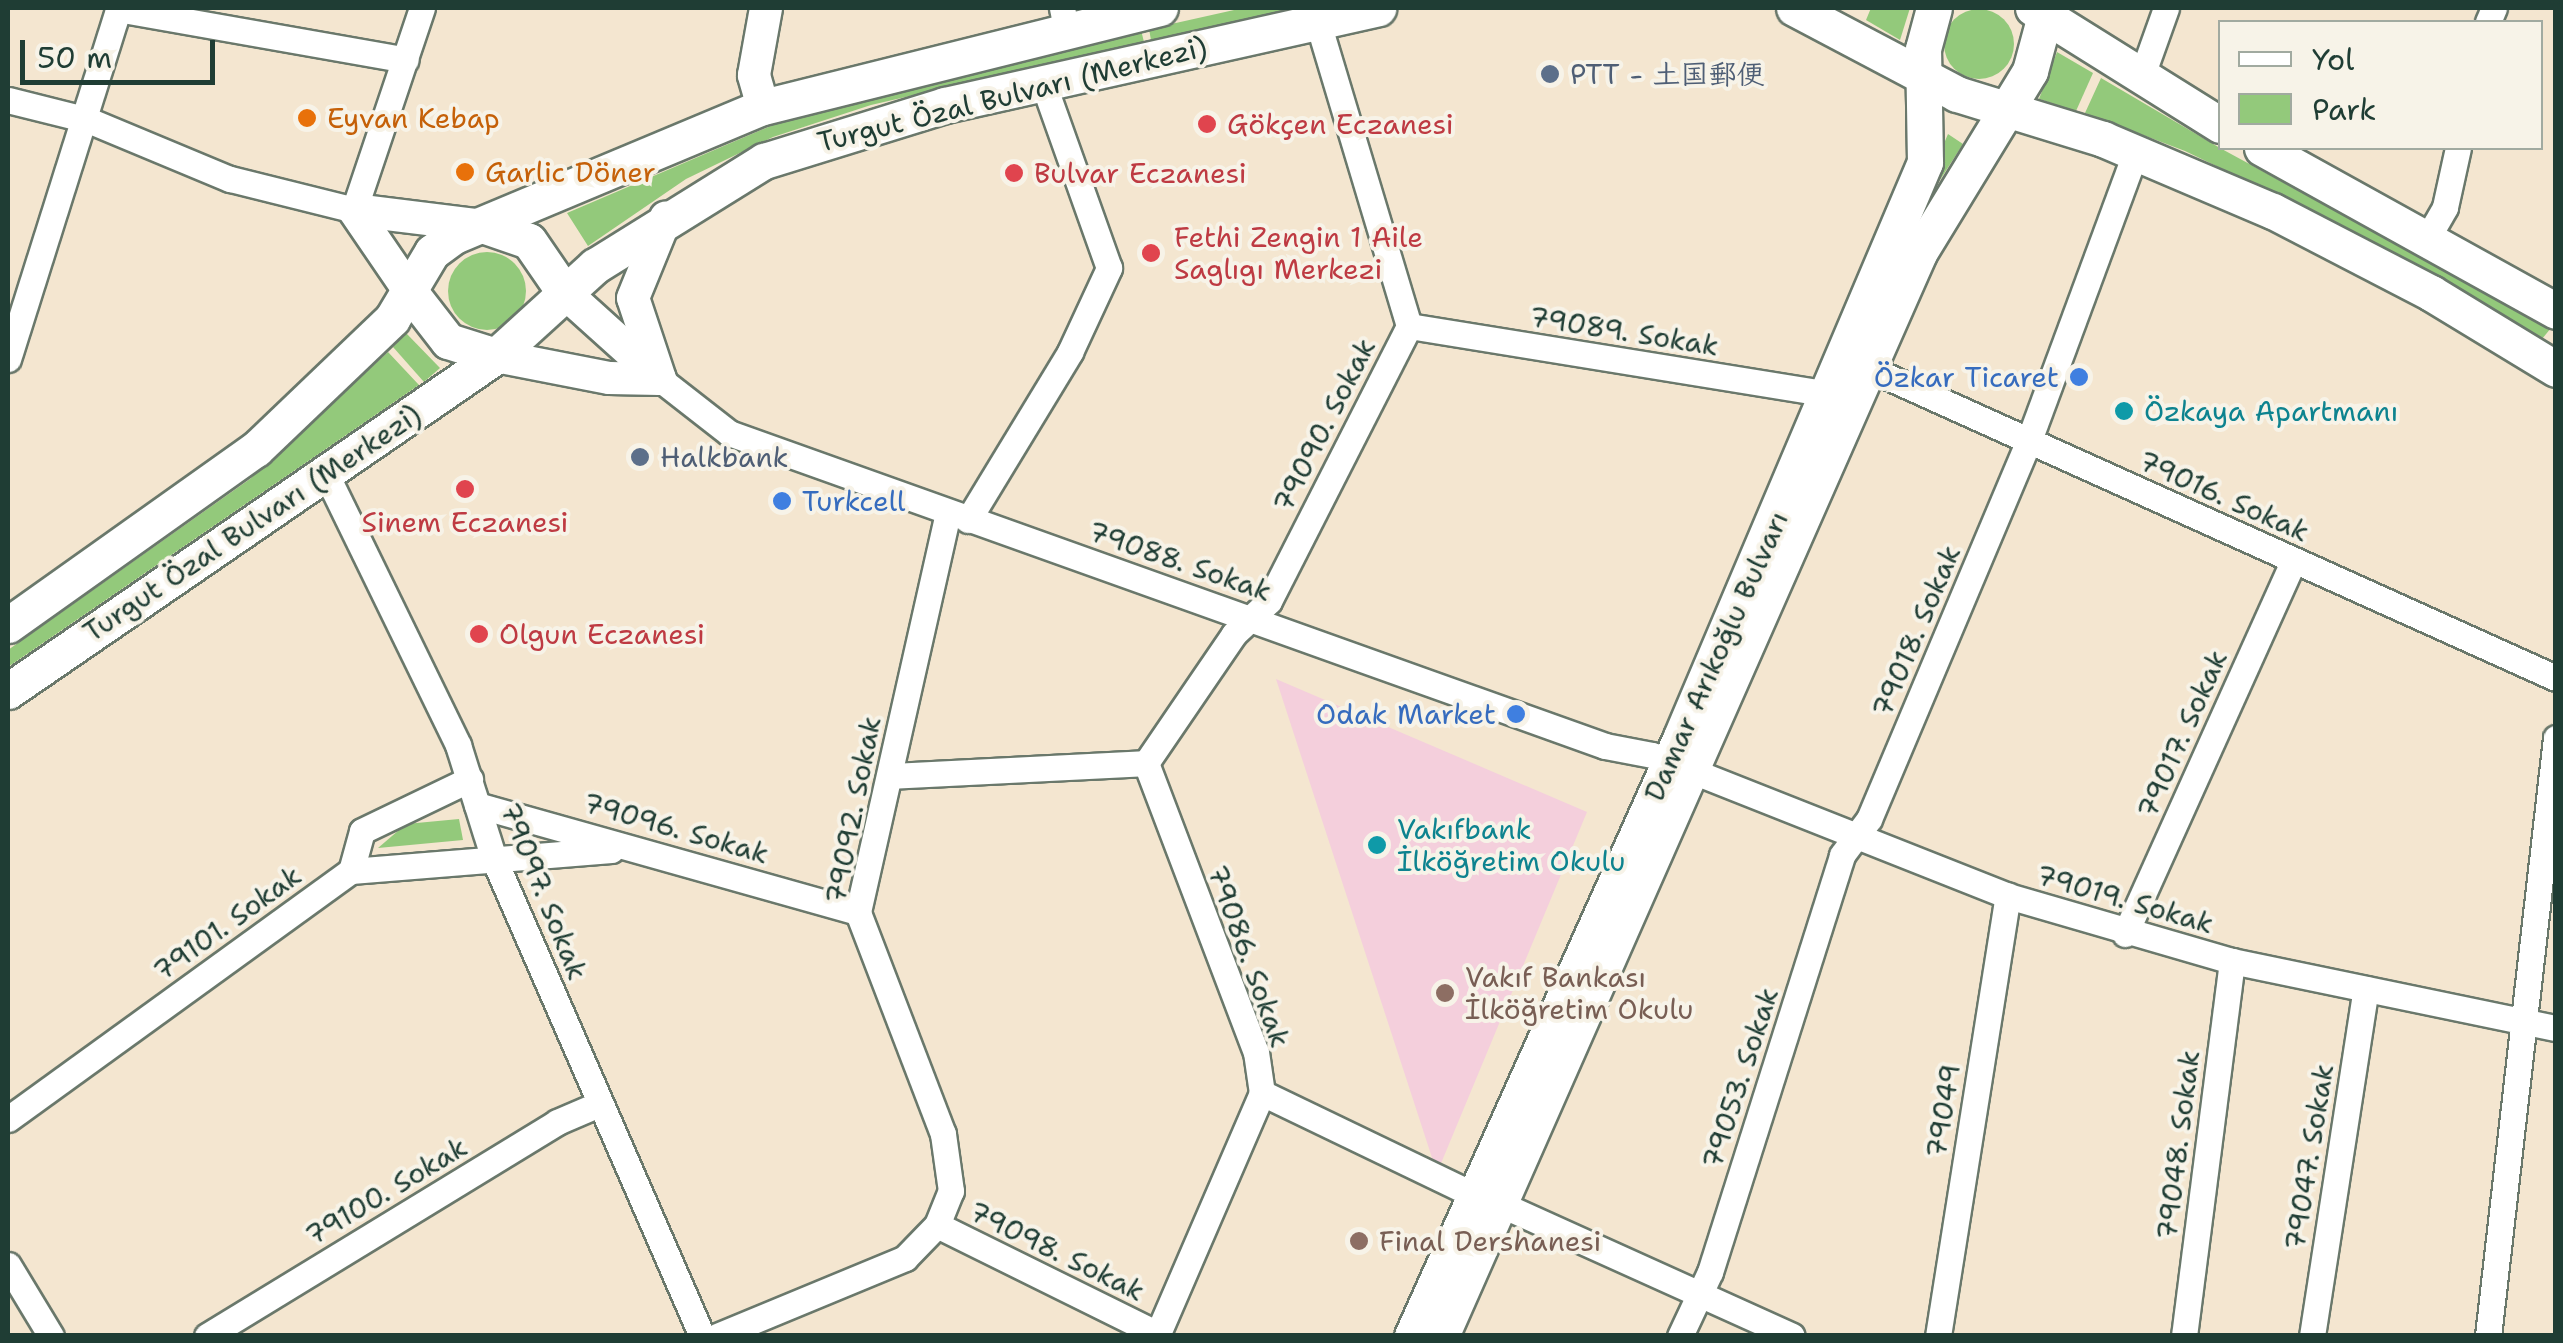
<!DOCTYPE html>
<meta charset="utf-8">
<style>
body{margin:0}
#map{position:relative;width:2563px;height:1343px;overflow:hidden;background:#f4e6d0;font-family:"Shantell Sans","LXGW WenKai TC",sans-serif}
div>[style]{position:absolute}
.built>*{inset:0;background:#f4cfdc}
.green>*{inset:0;background:#93c97b}
.round{border-radius:50%}
.roads{filter:drop-shadow(2px 0 #6a786b) drop-shadow(-2px 0 #6a786b) drop-shadow(0 2px #6a786b) drop-shadow(0 -2px #6a786b)}
.minor>*{height:25px;margin:-12.5px;padding:0 12.5px;transform-origin:12.5px;border-radius:12.5px;background:#fff}
.tertiary>*{height:32px;margin:-16px;padding:0 16px;transform-origin:16px;border-radius:16px;background:#fff}
.secondary>*{height:35px;margin:-17.5px;padding:0 17.5px;transform-origin:17.5px;border-radius:17.5px;background:#fff}
.dots>*{width:28px;height:28px;translate:-50% -50%;box-sizing:border-box;border:5px solid #f7f3e8;border-radius:50%}
span{translate:-50% -50%;white-space:nowrap;text-align:center;line-height:1.15;-webkit-text-stroke:8px #f7f3e8;paint-order:stroke}
.service-label{font-size:28px;color:#4e5e75}
.left{translate:0 -50%;text-align:left}
.street-label{font-size:28px;color:#1f3d34}
.food-label{font-size:28px;color:#c56008}
.health-label{font-size:28px;color:#be3a42}
.shop-label{font-size:28px;color:#366cbe}
.right{translate:-100% -50%;text-align:right}
.culture-label{font-size:28px;color:#0d838f}
.education-label{font-size:28px;color:#785e54}
.frame{position:absolute;inset:0;border:10px solid #1f3d34;pointer-events:none}
.legend{position:absolute;left:2218px;top:20px;width:325px;height:130px;box-sizing:border-box;background:#f7f3e8;border:2px solid #a1aaa0;margin:0;padding:12px 18px;list-style:none;font-size:30px;color:#1f3d34}
.legend li{display:flex;align-items:center;gap:20px;height:50px}
.legend b{width:50px;border:2px solid #a1aaa0}
.scale{position:absolute;left:20px;top:40px;width:195px;height:45px;box-sizing:border-box;border:5px solid #1f3d34;border-top:0;padding-left:12px;font-size:30px;line-height:35px;white-space:nowrap;color:#1f3d34;-webkit-text-stroke:8px #f7f3e8;paint-order:stroke}
</style>
<div id="map">
<div class="built">
<i style="clip-path:polygon(1276px 679px,1587px 812px,1437px 1173px)"></i>
</div>
<div class="green">
<i style="clip-path:polygon(1243px 8px,1293px 8px,1151px 40px,1149px 29px)"></i>
<i style="clip-path:polygon(1871px 8px,1910px 8px,1900px 40px,1866px 20px)"></i>
<i class="round" style="left:1944px;top:9px;width:70px;height:70px"></i>
<i style="clip-path:polygon(1141px 30px,1144px 42px,871px 105px,773px 137px,686px 179px,588px 246px,567px 213px,794px 116px)"></i>
<i style="clip-path:polygon(2057px 52px,2093px 73px,2076px 111px,2039px 99px)"></i>
<i style="clip-path:polygon(2101px 78px,2220px 148px,2551px 328px,2542px 339px,2331px 221px,2185px 151px,2085px 113px)"></i>
<i style="clip-path:polygon(1948px 134px,1963px 144px,1924px 205px,1688px 746px)"></i>
<i class="round" style="left:448px;top:252px;width:78px;height:78px"></i>
<i style="clip-path:polygon(406px 333px,440px 368px,424px 382px,393px 347px)"></i>
<i style="clip-path:polygon(388px 352px,419px 385px,8px 667px,8px 650px,250px 479px)"></i>
<i style="clip-path:polygon(459px 819px,463px 840px,378px 848px,406px 824px)"></i>
</div>
<div class="roads">
<div class="minor">
<i style="left:1062px;top:8px;width:20px;rotate:79deg"></i>
<i style="left:118px;top:9px;width:292px;rotate:10deg"></i>
<i style="left:2488px;top:22px;width:15px;rotate:-67deg"></i>
<i style="left:2141px;top:78px;width:74px;rotate:-70.3deg"></i>
<i style="left:8px;top:100px;width:82px;rotate:14deg"></i>
<i style="left:88px;top:120px;width:154px;rotate:22.6deg"></i>
<i style="left:230px;top:179px;width:128px;rotate:14deg"></i>
<i style="left:354px;top:210px;width:213px;rotate:-71.4deg"></i>
<i style="left:2428px;top:237px;width:34px;rotate:-60deg"></i>
<i style="left:2445px;top:207px;width:60px;rotate:-77.6deg"></i>
<i style="left:1409px;top:326px;width:425px;rotate:9.2deg"></i>
<i style="left:8px;top:359px;width:368px;rotate:-72.5deg"></i>
<i style="left:1868px;top:368px;width:755px;rotate:24.26deg"></i>
<i style="left:660px;top:379px;width:88px;rotate:38deg"></i>
<i style="left:729px;top:433px;width:930px;rotate:19.66deg"></i>
<i style="left:1605px;top:746px;width:48px;rotate:10.8deg"></i>
<i style="left:1652px;top:755px;width:383px;rotate:21.6deg"></i>
<i style="left:2008px;top:896px;width:233px;rotate:16.2deg"></i>
<i style="left:2232px;top:961px;width:331px;rotate:11.7deg"></i>
<i style="left:325px;top:472px;width:304px;rotate:64deg"></i>
<i style="left:458px;top:745px;width:120px;rotate:72.5deg"></i>
<i style="left:494px;top:859px;width:520px;rotate:66.44deg"></i>
<i style="left:968px;top:520px;width:197px;rotate:-58.7deg"></i>
<i style="left:1070px;top:352px;width:93px;rotate:-65.1deg"></i>
<i style="left:1109px;top:268px;width:196px;rotate:-109.6deg"></i>
<i style="left:1146px;top:763px;width:156px;rotate:-55.7deg"></i>
<i style="left:1234px;top:634px;width:48px;rotate:-43.3deg"></i>
<i style="left:1269px;top:601px;width:309px;rotate:-63deg"></i>
<i style="left:1409px;top:326px;width:320px;rotate:-106.7deg"></i>
<i style="left:1146px;top:763px;width:309px;rotate:69.2deg"></i>
<i style="left:1256px;top:1052px;width:41px;rotate:81.7deg"></i>
<i style="left:1262px;top:1093px;width:265px;rotate:113.4deg"></i>
<i style="left:890px;top:776px;width:256px;rotate:-2.9deg"></i>
<i style="left:477px;top:805px;width:396px;rotate:15.7deg"></i>
<i style="left:351px;top:871px;width:261px;rotate:-4.6deg"></i>
<i style="left:2125px;top:934px;width:410px;rotate:-65.7deg"></i>
<i style="left:1262px;top:1093px;width:235px;rotate:25.7deg"></i>
<i style="left:8px;top:1119px;width:423px;rotate:-35.9deg"></i>
<i style="left:351px;top:871px;width:41px;rotate:-74.6deg"></i>
<i style="left:362px;top:831px;width:120px;rotate:-25.7deg"></i>
<i style="left:1500px;top:1204px;width:320px;rotate:24.3deg"></i>
<i style="left:937px;top:1225px;width:37px;rotate:-68deg"></i>
<i style="left:951px;top:1191px;width:58px;rotate:-98deg"></i>
<i style="left:943px;top:1134px;width:238px;rotate:-111deg"></i>
<i style="left:858px;top:912px;width:409px;rotate:-77.3deg"></i>
<i style="left:8px;top:1265px;width:83px;rotate:58.8deg"></i>
<i style="left:207px;top:1336px;width:410px;rotate:-31.4deg"></i>
<i style="left:557px;top:1122px;width:46px;rotate:-23.2deg"></i>
<i style="left:717px;top:1336px;width:204px;rotate:-22.5deg"></i>
<i style="left:905px;top:1258px;width:46px;rotate:-45.9deg"></i>
<i style="left:937px;top:1225px;width:246px;rotate:26.3deg"></i>
<i style="left:1680px;top:1336px;width:71px;rotate:-64.9deg"></i>
<i style="left:1710px;top:1272px;width:437px;rotate:-72.4deg"></i>
<i style="left:1842px;top:855px;width:45px;rotate:-53.1deg"></i>
<i style="left:1869px;top:819px;width:408px;rotate:-67.1deg"></i>
<i style="left:2028px;top:443px;width:311px;rotate:-69.7deg"></i>
<i style="left:1938px;top:1336px;width:446px;rotate:-81deg"></i>
<i style="left:2184px;top:1336px;width:378px;rotate:-82.7deg"></i>
<i style="left:2312px;top:1336px;width:351px;rotate:-81.2deg"></i>
<i style="left:2488px;top:1336px;width:602px;rotate:-83.51deg"></i>
</div>
<div class="tertiary">
<i style="left:763px;top:107px;width:33px;rotate:-106deg"></i>
<i style="left:754px;top:75px;width:68px;rotate:-79.8deg"></i>
<i style="left:354px;top:210px;width:132px;rotate:7deg"></i>
<i style="left:354px;top:210px;width:99px;rotate:55.7deg"></i>
<i style="left:564px;top:292px;width:120px;rotate:42deg"></i>
<i style="left:496px;top:356px;width:115px;rotate:11deg"></i>
<i style="left:609px;top:378px;width:51px;rotate:1.1deg"></i>
<i style="left:660px;top:379px;width:85px;rotate:-108.4deg"></i>
<i style="left:633px;top:298px;width:87px;rotate:-67.8deg"></i>
</div>
<div class="secondary">
<i style="left:1794px;top:8px;width:184px;rotate:27.8deg"></i>
<i style="left:1957px;top:94px;width:153px;rotate:17.1deg"></i>
<i style="left:2103px;top:139px;width:185px;rotate:23deg"></i>
<i style="left:2273px;top:211px;width:178px;rotate:27.4deg"></i>
<i style="left:2431px;top:293px;width:146px;rotate:31.3deg"></i>
<i style="left:2033px;top:8px;width:221px;rotate:32deg"></i>
<i style="left:2262px;top:148px;width:336px;rotate:29deg"></i>
<i style="left:485px;top:226px;width:46px;rotate:18.8deg"></i>
<i style="left:529px;top:241px;width:62px;rotate:55.5deg"></i>
<i style="left:410px;top:292px;width:62px;rotate:52.2deg"></i>
<i style="left:448px;top:341px;width:50px;rotate:17.4deg"></i>
<i style="left:8px;top:625px;width:304px;rotate:-35.4deg"></i>
<i style="left:256px;top:449px;width:188px;rotate:-43.7deg"></i>
<i style="left:392px;top:319px;width:78px;rotate:-59.2deg"></i>
<i style="left:432px;top:252px;width:27px;rotate:-36deg"></i>
<i style="left:454px;top:236px;width:335px;rotate:-22.7deg"></i>
<i style="left:763px;top:107px;width:409px;rotate:-14deg"></i>
<i style="left:8px;top:691px;width:592px;rotate:-34.47deg"></i>
<i style="left:496px;top:356px;width:134px;rotate:-42.3deg"></i>
<i style="left:595px;top:266px;width:199px;rotate:-31.9deg"></i>
<i style="left:764px;top:161px;width:189px;rotate:-17.2deg"></i>
<i style="left:945px;top:105px;width:444px;rotate:-12.6deg"></i>
<i style="left:1412px;top:1336px;width:654px;rotate:-65.82deg"></i>
<i style="left:1680px;top:739px;width:627px;rotate:-66.99deg"></i>
<i style="left:1925px;top:162px;width:113px;rotate:-91deg"></i>
<i style="left:1923px;top:49px;width:42px;rotate:-75deg"></i>
<i style="left:1441px;top:1336px;width:1184px;rotate:-66.18deg"></i>
<i style="left:1919px;top:253px;width:213px;rotate:-58.6deg"></i>
<i style="left:2030px;top:71px;width:65px;rotate:-74.9deg"></i>
</div>
</div>
<div class="dots">
<i style="left:1550px;top:74px;background:#5c6f8a"></i>
<i style="left:307px;top:118px;background:#e8710a"></i>
<i style="left:1207px;top:124px;background:#e0444e"></i>
<i style="left:465px;top:172px;background:#e8710a"></i>
<i style="left:1014px;top:173px;background:#e0444e"></i>
<i style="left:1151px;top:253px;background:#e0444e"></i>
<i style="left:2079px;top:377px;background:#3f7fe0"></i>
<i style="left:2124px;top:411px;background:#0f9aa8"></i>
<i style="left:640px;top:457px;background:#5c6f8a"></i>
<i style="left:465px;top:489px;background:#e0444e"></i>
<i style="left:782px;top:501px;background:#3f7fe0"></i>
<i style="left:479px;top:634px;background:#e0444e"></i>
<i style="left:1516px;top:714px;background:#3f7fe0"></i>
<i style="left:1377px;top:845px;background:#0f9aa8"></i>
<i style="left:1445px;top:993px;background:#8d6e63"></i>
<i style="left:1359px;top:1241px;background:#8d6e63"></i>
</div>
<div class="service-label">
<span class="left" style="left:1570px;top:74px">PTT - 土国郵便</span>
<span class="left" style="left:660px;top:457px">Halkbank</span>
</div>
<div class="street-label">
<span style="left:1012px;top:94px;rotate:-14deg">Turgut Özal Bulvarı (Merkezi)</span>
<span style="left:1624px;top:331px;rotate:9deg">79089. Sokak</span>
<span style="left:1324px;top:425px;rotate:-63deg">79090. Sokak</span>
<span style="left:2224px;top:496px;rotate:24deg">79016. Sokak</span>
<span style="left:252px;top:523px;rotate:-34deg">Turgut Özal Bulvarı (Merkezi)</span>
<span style="left:1180px;top:561px;rotate:19deg">79088. Sokak</span>
<span style="left:1916px;top:631px;rotate:-67deg">79018. Sokak</span>
<span style="left:1716px;top:656px;rotate:-66deg">Damar Arıkoğlu Bulvarı</span>
<span style="left:2182px;top:734px;rotate:-66deg">79017. Sokak</span>
<span style="left:853px;top:810px;rotate:-79deg">79092. Sokak</span>
<span style="left:676px;top:828px;rotate:16deg">79096. Sokak</span>
<span style="left:544px;top:891px;rotate:68deg">79097. Sokak</span>
<span style="left:2125px;top:899px;rotate:16deg">79019. Sokak</span>
<span style="left:227px;top:923px;rotate:-36deg">79101. Sokak</span>
<span style="left:1249px;top:956px;rotate:70deg">79086. Sokak</span>
<span style="left:1740px;top:1078px;rotate:-72deg">79053. Sokak</span>
<span style="left:1943px;top:1111px;rotate:-81deg">79049</span>
<span style="left:2178px;top:1145px;rotate:-83deg">79048. Sokak</span>
<span style="left:2309px;top:1157px;rotate:-81deg">79047. Sokak</span>
<span style="left:386px;top:1191px;rotate:-31deg">79100. Sokak</span>
<span style="left:1057px;top:1251px;rotate:26deg">79098. Sokak</span>
</div>
<div class="food-label">
<span class="left" style="left:327px;top:118px">Eyvan Kebap</span>
<span class="left" style="left:485px;top:172px">Garlic Döner</span>
</div>
<div class="health-label">
<span class="left" style="left:1227px;top:124px">Gökçen Eczanesi</span>
<span class="left" style="left:1034px;top:173px">Bulvar Eczanesi</span>
<span class="left" style="left:1174px;top:253px">Fethi Zengin 1 Aile<br>Saglıgı Merkezi</span>
<span style="left:465px;top:522px">Sinem Eczanesi</span>
<span class="left" style="left:499px;top:634px">Olgun Eczanesi</span>
</div>
<div class="shop-label">
<span class="right" style="left:2059px;top:377px">Özkar Ticaret</span>
<span class="left" style="left:802px;top:501px">Turkcell</span>
<span class="right" style="left:1496px;top:714px">Odak Market</span>
</div>
<div class="culture-label">
<span class="left" style="left:2144px;top:411px">Özkaya Apartmanı</span>
<span class="left" style="left:1397px;top:845px">Vakıfbank<br>İlköğretim Okulu</span>
</div>
<div class="education-label">
<span class="left" style="left:1465px;top:993px">Vakıf Bankası<br>İlköğretim Okulu</span>
<span class="left" style="left:1379px;top:1241px">Final Dershanesi</span>
</div>
<div class="frame"></div>
<ul class="legend">
<li><b style="height:12px;background:#fff"></b>Yol</li>
<li><b style="height:28px;background:#93c97b"></b>Park</li>
</ul>
<div class="scale">50 m</div>
</div>
